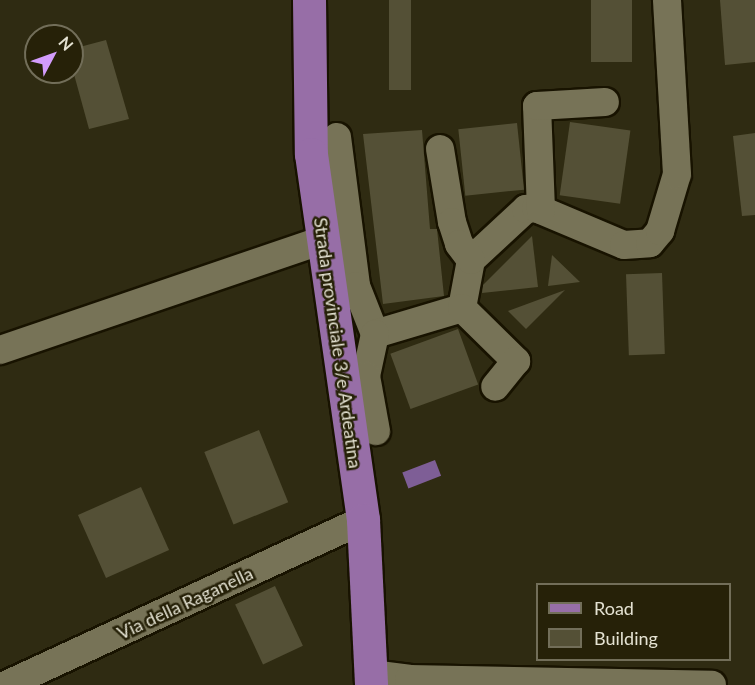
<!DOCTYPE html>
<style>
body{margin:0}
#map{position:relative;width:755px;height:685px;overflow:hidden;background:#2f2b12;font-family:Lato,sans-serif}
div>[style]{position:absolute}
.water>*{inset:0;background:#7e5e96;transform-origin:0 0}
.building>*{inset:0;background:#545036;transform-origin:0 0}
.roads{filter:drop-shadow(2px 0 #181300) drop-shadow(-2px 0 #181300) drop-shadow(0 2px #181300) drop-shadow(0 -2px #181300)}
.minor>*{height:28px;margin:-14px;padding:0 14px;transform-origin:14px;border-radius:14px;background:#777357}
.major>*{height:33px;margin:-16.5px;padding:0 16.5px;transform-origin:16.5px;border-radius:16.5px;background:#976ea7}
span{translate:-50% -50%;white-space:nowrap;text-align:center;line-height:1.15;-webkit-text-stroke:5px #262108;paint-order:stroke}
.street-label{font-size:18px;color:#e4e2d2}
.legend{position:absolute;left:536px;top:583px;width:195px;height:78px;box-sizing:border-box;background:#262108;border:2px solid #726e59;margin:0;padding:8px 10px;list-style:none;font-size:18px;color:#e4e2d2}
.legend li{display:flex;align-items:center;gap:12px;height:30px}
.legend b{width:30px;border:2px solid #726e59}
.north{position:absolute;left:24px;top:24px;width:60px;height:60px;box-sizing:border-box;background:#262108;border:2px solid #726e59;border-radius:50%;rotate:49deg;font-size:16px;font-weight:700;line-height:24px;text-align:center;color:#e4e2d2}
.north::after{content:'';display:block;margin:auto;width:21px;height:27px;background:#d39cfc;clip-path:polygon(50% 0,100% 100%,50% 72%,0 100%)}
</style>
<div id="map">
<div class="water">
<i style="left:435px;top:460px;width:17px;height:35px;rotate:69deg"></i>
</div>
<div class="building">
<i style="left:389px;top:0;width:22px;height:90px"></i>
<i style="left:591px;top:0;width:41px;height:62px"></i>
<i style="clip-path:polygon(720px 0,755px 0,755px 62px,725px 65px)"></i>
<i style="clip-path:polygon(106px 40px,129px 119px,89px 129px,72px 67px,72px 49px)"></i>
<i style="left:570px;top:122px;width:61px;height:74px;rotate:8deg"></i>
<i style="left:517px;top:123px;width:67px;height:59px;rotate:84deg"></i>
<i style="clip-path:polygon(422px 130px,430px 229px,437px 229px,444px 296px,383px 304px,363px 134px)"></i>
<i style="clip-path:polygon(755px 133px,755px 215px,742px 216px,733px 136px)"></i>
<i style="clip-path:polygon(532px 236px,538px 287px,482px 293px,483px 285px)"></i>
<i style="clip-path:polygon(552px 255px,580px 282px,548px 286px)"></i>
<i style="left:662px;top:273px;width:81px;height:36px;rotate:88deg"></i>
<i style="clip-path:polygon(565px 290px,526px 329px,508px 311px)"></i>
<i style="left:458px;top:329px;width:59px;height:72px;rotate:70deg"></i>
<i style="left:259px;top:430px;width:78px;height:59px;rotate:68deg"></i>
<i style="left:141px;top:487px;width:69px;height:69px;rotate:66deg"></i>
<i style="left:275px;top:586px;width:66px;height:44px;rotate:65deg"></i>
</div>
<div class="roads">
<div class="minor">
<i style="left:337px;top:137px;width:150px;rotate:82.7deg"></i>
<i style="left:356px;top:286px;width:52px;rotate:68.4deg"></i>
<i style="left:375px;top:334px;width:91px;rotate:-16.6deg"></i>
<i style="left:462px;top:308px;width:49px;rotate:-79.4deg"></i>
<i style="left:471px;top:260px;width:75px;rotate:-42.8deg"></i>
<i style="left:526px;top:209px;width:10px;rotate:-6deg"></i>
<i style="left:536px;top:208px;width:95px;rotate:22.8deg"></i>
<i style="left:624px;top:245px;width:26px;rotate:-4deg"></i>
<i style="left:650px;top:243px;width:16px;rotate:-50deg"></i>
<i style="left:660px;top:231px;width:59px;rotate:-73.4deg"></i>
<i style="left:677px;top:174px;width:174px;rotate:-93.3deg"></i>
<i style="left:440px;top:149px;width:74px;rotate:80.7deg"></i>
<i style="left:452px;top:222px;width:23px;rotate:72deg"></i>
<i style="left:459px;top:244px;width:20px;rotate:53deg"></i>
<i style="left:541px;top:210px;width:104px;rotate:-92.2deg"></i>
<i style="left:537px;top:106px;width:68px;rotate:-3.4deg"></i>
<i style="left:462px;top:308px;width:76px;rotate:44.5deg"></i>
<i style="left:516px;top:361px;width:33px;rotate:129deg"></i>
<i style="left:375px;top:334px;width:43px;rotate:102.1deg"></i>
<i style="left:366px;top:376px;width:56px;rotate:79.7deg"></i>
<i style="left:0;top:350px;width:341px;rotate:-18.8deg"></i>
<i style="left:371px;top:674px;width:38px;rotate:7deg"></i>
<i style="left:409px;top:679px;width:303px;rotate:1.1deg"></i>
<i style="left:6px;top:685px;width:393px;rotate:-24.8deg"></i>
</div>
<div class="major">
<i style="left:309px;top:0;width:154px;rotate:89.3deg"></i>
<i style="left:311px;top:154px;width:370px;rotate:81.9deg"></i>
<i style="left:363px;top:520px;width:165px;rotate:87.2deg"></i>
</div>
</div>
<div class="street-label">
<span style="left:338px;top:343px;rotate:82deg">Strada provinciale 3/e Ardeatina</span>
<span style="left:185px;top:603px;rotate:-25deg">Via della Raganella</span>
</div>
<ul class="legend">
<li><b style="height:8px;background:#976ea7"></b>Road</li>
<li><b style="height:16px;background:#545036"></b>Building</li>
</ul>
<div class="north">N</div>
</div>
